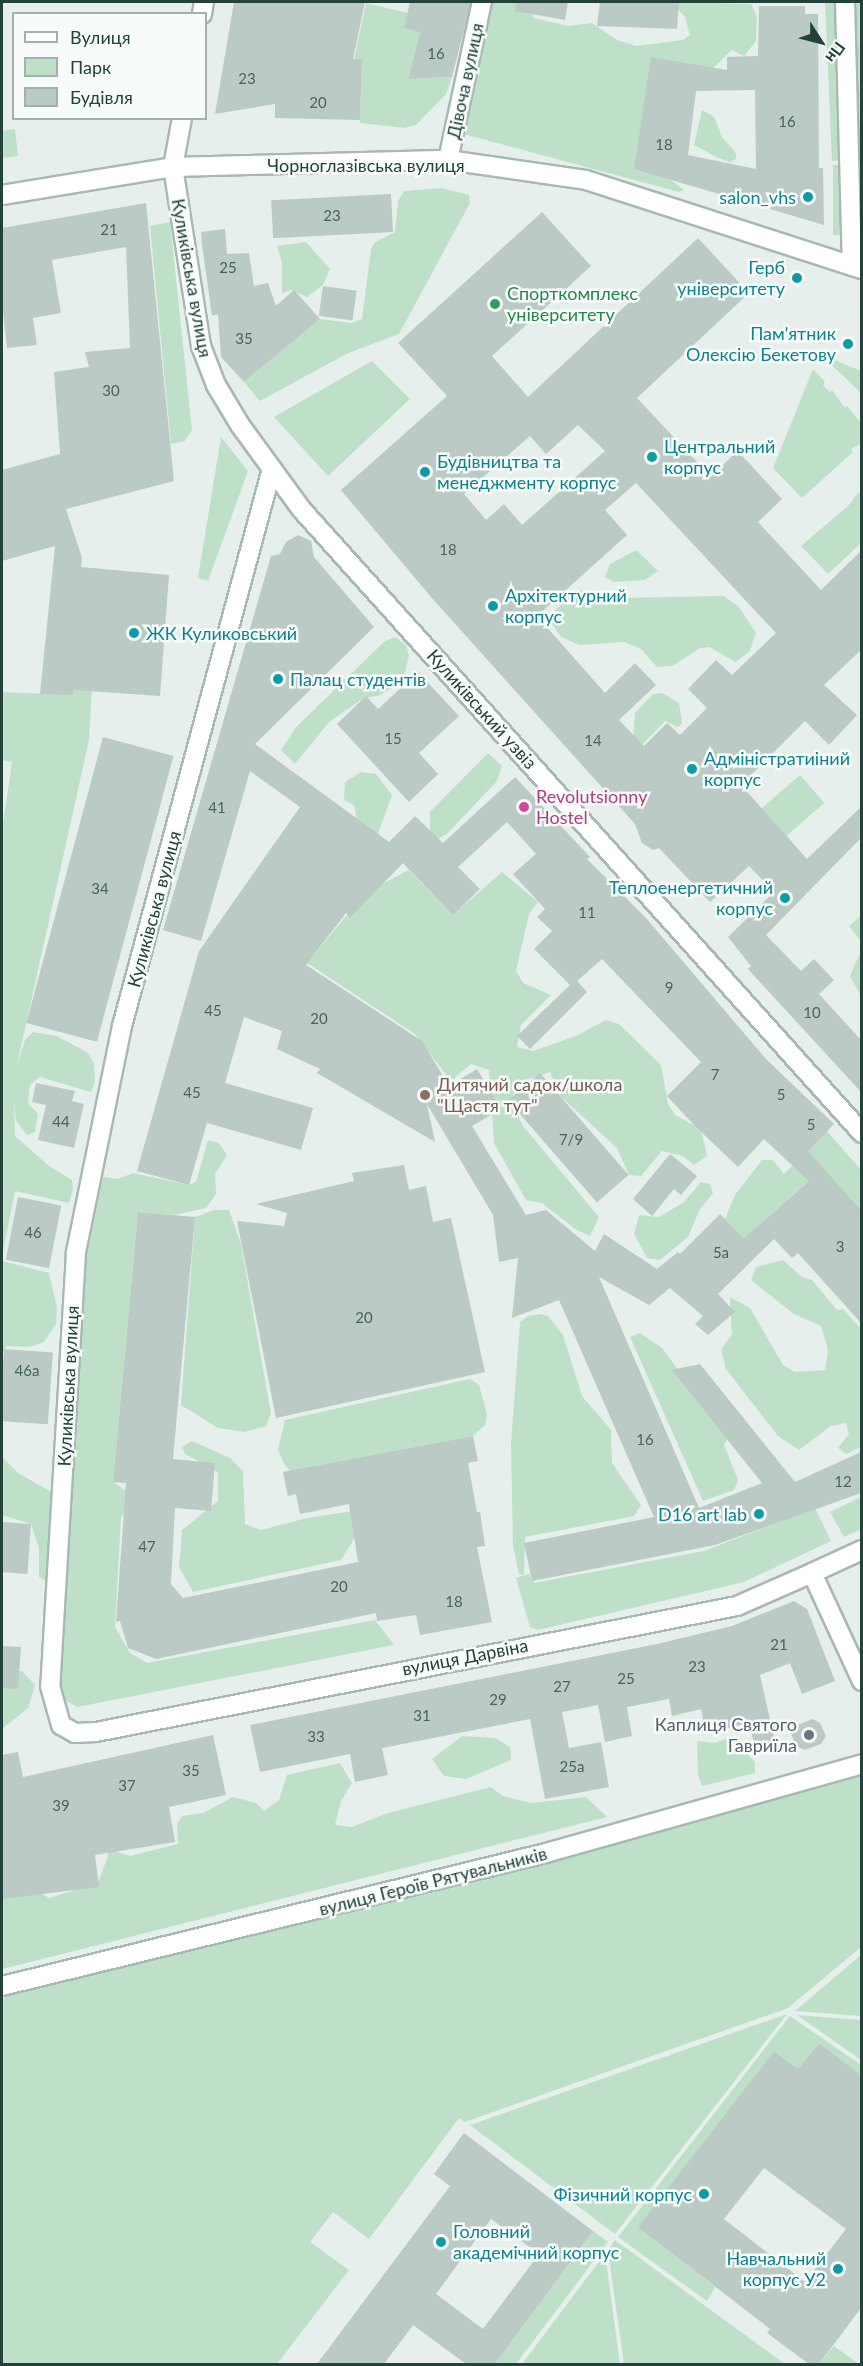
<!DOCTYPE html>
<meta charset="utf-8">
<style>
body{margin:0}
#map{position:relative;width:863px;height:2366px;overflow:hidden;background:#e6efeb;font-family:Lato,sans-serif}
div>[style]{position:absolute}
.green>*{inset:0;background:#bfe0c8;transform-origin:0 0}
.building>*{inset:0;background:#bbcac4;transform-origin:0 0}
.roads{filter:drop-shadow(2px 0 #a8b8b2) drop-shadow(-2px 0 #a8b8b2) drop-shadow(0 2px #a8b8b2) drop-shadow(0 -2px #a8b8b2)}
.minor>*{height:18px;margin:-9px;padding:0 9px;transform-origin:9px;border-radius:9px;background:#fff}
.tertiary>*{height:18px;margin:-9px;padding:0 9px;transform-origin:9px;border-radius:9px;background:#fff}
.dots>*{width:16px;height:16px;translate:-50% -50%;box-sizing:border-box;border:3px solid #f7fbf9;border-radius:50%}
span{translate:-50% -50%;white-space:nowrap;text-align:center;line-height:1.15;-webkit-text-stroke:5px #f7fbf9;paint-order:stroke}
.number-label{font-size:15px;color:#4a645c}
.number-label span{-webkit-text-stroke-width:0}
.street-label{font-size:18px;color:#24423a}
.culture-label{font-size:18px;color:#0d838f}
.right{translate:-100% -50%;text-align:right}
.left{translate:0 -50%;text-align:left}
.leisure-label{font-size:18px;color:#27864d}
.hotel-label{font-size:18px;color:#b23c85}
.education-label{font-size:18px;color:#785e54}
.worship-label{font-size:18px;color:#5b616d}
.frame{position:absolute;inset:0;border:3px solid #24423a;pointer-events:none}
.legend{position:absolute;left:12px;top:12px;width:195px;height:108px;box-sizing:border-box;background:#f7fbf9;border:2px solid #a3b1ad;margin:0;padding:8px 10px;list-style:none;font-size:18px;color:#24423a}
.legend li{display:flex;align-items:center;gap:12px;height:30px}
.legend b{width:30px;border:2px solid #a3b1ad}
.north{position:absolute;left:791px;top:12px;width:60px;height:60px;-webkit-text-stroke:4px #f7fbf9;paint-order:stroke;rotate:126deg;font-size:16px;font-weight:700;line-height:24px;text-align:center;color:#24423a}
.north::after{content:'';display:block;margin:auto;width:21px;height:27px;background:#24423a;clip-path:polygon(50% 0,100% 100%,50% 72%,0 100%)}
</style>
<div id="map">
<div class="green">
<i style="clip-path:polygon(488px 2px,525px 2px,534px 18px,568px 26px,592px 23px,617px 40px,636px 46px,683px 40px,690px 35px,685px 17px,671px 2px,751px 4px,757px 16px,756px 41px,744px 56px,732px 50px,712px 69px,652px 58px,668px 178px,684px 190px,679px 192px,463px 134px)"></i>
<i style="clip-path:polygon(825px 2px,843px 2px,847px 160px,832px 161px)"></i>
<i style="clip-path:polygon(853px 2px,861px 2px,861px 167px,855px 167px)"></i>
<i style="clip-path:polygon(366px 3px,408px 13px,420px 32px,408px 79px,452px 77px,446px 94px,416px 125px,405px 128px,360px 123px,362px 60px,354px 59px)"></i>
<i style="clip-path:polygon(702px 110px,714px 117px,722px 137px,736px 153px,736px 159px,730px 162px,716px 157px,694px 145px)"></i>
<i style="clip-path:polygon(15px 129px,18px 156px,2px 158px,2px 131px)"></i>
<i style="left:833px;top:165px;width:10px;height:70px"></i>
<i style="clip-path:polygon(442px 188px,469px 195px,470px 203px,399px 334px,346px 354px,260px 401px,244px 382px,320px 319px,351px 323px,362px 319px,371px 249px,375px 242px,395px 232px,398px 201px,404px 191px)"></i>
<i style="clip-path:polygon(170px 222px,192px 430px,185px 441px,171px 444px,150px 226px)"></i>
<i style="clip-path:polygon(306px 242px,330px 269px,323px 285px,307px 297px,291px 290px,282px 293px,282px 263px,277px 246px)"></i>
<i style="clip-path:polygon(820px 354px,861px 371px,861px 399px,860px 392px)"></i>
<i style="clip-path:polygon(372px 361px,410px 399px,328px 476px,274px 417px)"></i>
<i style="clip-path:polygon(813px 369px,825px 382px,823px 385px,830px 392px,832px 390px,845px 408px,847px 406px,861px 423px,861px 444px,851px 449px,853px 452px,802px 498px,773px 468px)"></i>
<i style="clip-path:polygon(221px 437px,248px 471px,208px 581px,198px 578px)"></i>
<i style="clip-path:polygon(858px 493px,861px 494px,861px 543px,828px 574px,801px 546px,848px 506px)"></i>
<i style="clip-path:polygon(636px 550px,658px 571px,645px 580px,614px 582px,605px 577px,610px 564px)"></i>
<i style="clip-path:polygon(578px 590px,617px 598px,724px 596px,739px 607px,756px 633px,750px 651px,736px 662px,709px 647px,700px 648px,672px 666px,657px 667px,641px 649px,624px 642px,579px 645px,561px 637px,551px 622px,555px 610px)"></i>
<i style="clip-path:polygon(395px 637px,406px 645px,409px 656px,404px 676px,394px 687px,378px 696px,364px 698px,329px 722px,295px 764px,281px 750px,297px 726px,385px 641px)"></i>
<i style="clip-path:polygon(50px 686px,92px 689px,89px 740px,17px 1065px,25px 1040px,33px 1032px,57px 1036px,88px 1053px,94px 1064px,95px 1082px,91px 1092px,40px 1077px,30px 1085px,28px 1103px,38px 1114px,35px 1132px,27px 1135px,16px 1121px,14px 1103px,15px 1136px,49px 1166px,72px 1180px,73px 1189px,69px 1203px,15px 1191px,2px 1256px,2px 831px,12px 762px,2px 760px,2px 692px,47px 694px)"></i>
<i style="clip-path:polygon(662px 693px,679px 703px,682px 723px,678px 727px,665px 721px,641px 746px,633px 739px,635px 713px,653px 694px)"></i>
<i style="clip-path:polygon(488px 753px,502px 766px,497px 781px,447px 834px,437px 839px,430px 830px,430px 812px)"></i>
<i style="clip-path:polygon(361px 772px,376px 774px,392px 795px,373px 847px,359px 831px,354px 805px,344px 800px,345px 782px)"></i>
<i style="left:800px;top:775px;width:37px;height:51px;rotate:49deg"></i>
<i style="clip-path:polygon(409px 870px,453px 915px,502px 872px,538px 902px,529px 914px,516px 971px,523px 983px,551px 995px,521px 1025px,517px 1047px,533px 1051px,576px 1036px,606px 1020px,619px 1024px,661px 1065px,668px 1104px,675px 1115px,701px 1129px,707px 1156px,694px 1165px,683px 1156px,662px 1151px,641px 1176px,629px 1175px,617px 1148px,560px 1096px,550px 1072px,514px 1084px,513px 1105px,523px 1126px,599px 1217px,590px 1236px,575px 1229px,542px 1203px,526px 1200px,494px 1143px,489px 1070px,471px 1064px,451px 1081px,415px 1034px,307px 963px,347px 915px,350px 917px,384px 883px)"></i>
<i style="clip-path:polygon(861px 916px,861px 941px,849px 926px)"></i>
<i style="clip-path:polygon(861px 951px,862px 996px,861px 996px,850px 976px)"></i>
<i style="clip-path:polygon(827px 1131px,861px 1170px,861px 1210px,823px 1168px,760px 1224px,748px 1242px,725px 1219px,735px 1195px,762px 1160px,773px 1160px,784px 1174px)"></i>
<i style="clip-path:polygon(208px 1140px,219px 1143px,227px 1155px,215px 1174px,216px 1194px,206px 1208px,174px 1215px,138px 1212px,113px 1482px,125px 1490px,142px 1490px,121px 1517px,115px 1627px,130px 1653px,147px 1663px,375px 1620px,394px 1645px,77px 1707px,57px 1695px,55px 1673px,87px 1257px,103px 1177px,118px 1179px,133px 1173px,189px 1185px,196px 1182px)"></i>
<i style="clip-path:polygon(701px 1182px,710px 1184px,713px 1193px,699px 1211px,688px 1237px,660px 1260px,647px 1258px,634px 1234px,639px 1215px,659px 1217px,684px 1202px)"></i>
<i style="clip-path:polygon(214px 1210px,229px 1210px,241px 1244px,271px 1414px,266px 1426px,245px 1432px,218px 1428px,181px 1405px,195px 1217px)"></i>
<i style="clip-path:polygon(783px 1260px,802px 1277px,812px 1280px,837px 1310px,843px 1309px,861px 1329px,861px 1447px,846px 1454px,838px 1448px,849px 1434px,846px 1423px,831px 1426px,799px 1450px,778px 1436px,726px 1369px,721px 1350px,732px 1334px,730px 1297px,750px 1308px,783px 1365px,795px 1372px,825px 1370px,828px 1350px,821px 1326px,794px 1314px,751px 1280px,756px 1267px)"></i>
<i style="clip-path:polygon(2px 1261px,49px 1273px,57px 1308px,56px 1324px,44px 1342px,30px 1347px,7px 1346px,2px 1354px)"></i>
<i style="clip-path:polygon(541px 1314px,548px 1316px,563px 1335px,582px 1396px,611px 1430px,612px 1463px,641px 1505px,634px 1516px,525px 1537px,524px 1575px,519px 1574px,513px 1546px,511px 1444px,520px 1322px,528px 1316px)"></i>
<i style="clip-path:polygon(640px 1333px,662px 1348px,697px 1395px,732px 1430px,724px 1445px,738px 1480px,734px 1490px,703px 1501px,630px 1337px)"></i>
<i style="clip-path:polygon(470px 1379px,479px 1385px,487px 1414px,485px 1425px,473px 1436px,290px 1471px,283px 1462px,278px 1449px,285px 1420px)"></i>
<i style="clip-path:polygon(192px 1441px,230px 1458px,243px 1471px,245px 1524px,261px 1530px,307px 1518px,459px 1495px,359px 1531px,341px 1560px,193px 1592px,179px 1567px,182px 1530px,218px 1501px,218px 1472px,185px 1454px,182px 1447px)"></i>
<i style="clip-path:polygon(2px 1457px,18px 1473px,50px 1491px,56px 1507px,50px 1583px,39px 1577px,39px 1548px,31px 1524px,2px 1515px)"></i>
<i style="clip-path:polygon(861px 1497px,861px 1529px,844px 1537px,830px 1512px)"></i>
<i style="clip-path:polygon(815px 1508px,831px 1541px,744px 1582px,538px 1630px,530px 1627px,516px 1578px,529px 1574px,534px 1583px,704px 1551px)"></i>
<i style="clip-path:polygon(22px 1671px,35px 1685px,28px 1708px,2px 1729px,2px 1672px)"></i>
<i style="clip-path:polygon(462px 1736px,495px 1738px,510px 1747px,511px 1760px,466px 1779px,444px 1776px,432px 1759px)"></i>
<i style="clip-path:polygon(726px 1739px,738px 1744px,755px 1762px,755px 1773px,702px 1786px,698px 1775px,697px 1741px,714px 1743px)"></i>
<i style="clip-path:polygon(340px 1763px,352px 1783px,341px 1801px,335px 1825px,352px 1827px,388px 1813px,491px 1787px,503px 1796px,531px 1803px,586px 1797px,607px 1817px,2px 1969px,2px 1870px,49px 1898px,98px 1883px,108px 1856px,106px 1848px,130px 1856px,178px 1844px,177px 1824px,182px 1816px,203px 1813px,233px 1797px,256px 1803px,264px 1811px,279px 1800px,287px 1775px)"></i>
<i style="clip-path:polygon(861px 1771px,861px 1947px,788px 2008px,465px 2122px,459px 2118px,369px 2239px,333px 2212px,310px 2242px,349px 2270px,277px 2364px,2px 2364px,2px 2000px,24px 1981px)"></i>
<i style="clip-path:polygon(861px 1955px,861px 2016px,795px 2011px)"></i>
<i style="clip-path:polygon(787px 2014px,615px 2234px,470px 2125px)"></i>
<i style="clip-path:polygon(797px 2015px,861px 2020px,861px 2060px)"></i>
<i style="clip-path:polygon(790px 2016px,861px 2065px,861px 2075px,819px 2043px,798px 2069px,774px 2051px,639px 2227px,715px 2287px,707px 2301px,618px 2237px)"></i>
<i style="clip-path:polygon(593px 2231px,608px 2242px,516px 2364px,495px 2364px)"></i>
<i style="clip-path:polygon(615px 2240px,785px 2364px,624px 2364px,608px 2250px)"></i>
<i style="clip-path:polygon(605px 2254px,620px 2364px,522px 2364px,604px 2255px)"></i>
<i style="clip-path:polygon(834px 2346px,859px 2364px,819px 2364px)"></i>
</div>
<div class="building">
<i style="clip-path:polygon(234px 2px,365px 2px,353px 59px,362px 59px,360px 120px,275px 118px,275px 104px,215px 114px)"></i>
<i style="clip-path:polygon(410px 2px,471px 2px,452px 77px,408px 79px,420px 32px,404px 28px)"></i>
<i style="clip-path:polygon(516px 2px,568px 2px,565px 20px,515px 11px)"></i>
<i style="clip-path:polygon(600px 2px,679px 2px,677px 29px,597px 26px)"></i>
<i style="clip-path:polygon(evenodd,759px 6px,805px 6px,805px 14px,818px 14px,819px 168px,823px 168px,824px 225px,634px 169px,651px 57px,727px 70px,727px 57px,758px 56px,759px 6px,755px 90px,756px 169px,688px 155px,696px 91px,755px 90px)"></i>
<i style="left:391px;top:194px;width:38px;height:120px;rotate:87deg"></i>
<i style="clip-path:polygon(146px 203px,174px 481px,66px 509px,82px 558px,81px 567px,169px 575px,160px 696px,73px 690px,73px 695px,40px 694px,55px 546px,2px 561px,2px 470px,60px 454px,54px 372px,89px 367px,85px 352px,130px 348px,126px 247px,52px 260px,61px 313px,33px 318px,37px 345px,7px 348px,2px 304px,2px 228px)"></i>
<i style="clip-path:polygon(evenodd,542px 212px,591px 266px,492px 356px,528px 397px,698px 238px,749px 293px,637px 398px,711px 477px,737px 451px,748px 462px,782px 499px,758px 522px,821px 590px,861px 551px,861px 650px,824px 685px,857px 715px,829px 745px,805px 721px,741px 785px,807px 859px,861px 807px,861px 838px,766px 935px,801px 971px,814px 959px,834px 980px,819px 994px,861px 1040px,861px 1092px,748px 969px,751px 966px,728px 937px,774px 892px,749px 866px,710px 902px,659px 848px,653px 850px,642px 843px,635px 824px,431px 597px,341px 490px,447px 396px,398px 343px,542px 212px,578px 425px,605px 451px,522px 525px,504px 504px,486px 520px,464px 494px,530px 436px,546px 454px,578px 425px,542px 212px,636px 483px,776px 633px,732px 675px,716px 660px,688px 689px,707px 708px,680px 735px,667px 723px,644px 746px,619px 720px,656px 685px,635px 663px,605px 693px,537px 616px,627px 535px,605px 510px,636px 483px)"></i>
<i style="clip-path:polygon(225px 229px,227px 254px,249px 253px,254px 286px,268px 283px,276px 306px,294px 290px,320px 319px,244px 382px,221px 357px,218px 314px,212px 316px,202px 245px,201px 232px)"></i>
<i style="left:323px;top:286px;width:34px;height:30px;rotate:8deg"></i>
<i style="clip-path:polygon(evenodd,298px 535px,311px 541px,314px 557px,374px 627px,255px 744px,389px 842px,415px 816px,443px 843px,515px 777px,590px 857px,587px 859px,646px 918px,766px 1059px,834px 1124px,808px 1151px,861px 1210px,861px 1323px,798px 1253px,792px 1258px,774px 1239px,718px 1294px,735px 1312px,708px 1335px,695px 1324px,703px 1316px,670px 1288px,649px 1305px,599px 1277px,699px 1508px,762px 1483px,672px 1370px,700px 1364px,795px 1482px,861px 1452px,861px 1493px,715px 1545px,532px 1581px,524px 1543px,654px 1517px,559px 1300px,512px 1318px,518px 1258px,499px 1262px,493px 1215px,427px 1104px,435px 1142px,317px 1073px,320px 1069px,277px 1049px,282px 1031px,244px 1017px,225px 1083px,313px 1108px,301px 1150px,207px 1123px,189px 1185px,137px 1171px,199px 951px,300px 807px,250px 771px,201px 941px,163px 930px,271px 556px,280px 554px,286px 542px,298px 535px,507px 822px,536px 854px,513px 874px,545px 909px,537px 917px,552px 931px,534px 949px,570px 985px,517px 1036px,530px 1049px,587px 992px,577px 981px,602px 959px,701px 1062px,667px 1096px,694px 1125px,738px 1167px,764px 1139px,809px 1181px,744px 1238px,720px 1214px,680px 1254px,678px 1252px,657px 1269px,604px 1234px,595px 1251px,546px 1210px,526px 1215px,472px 1126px,501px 1109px,477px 1069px,449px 1086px,422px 1041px,306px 965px,346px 913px,350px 918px,403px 863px,453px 915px,480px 889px,458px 867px,507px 822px)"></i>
<i style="clip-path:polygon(418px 672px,459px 716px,419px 753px,438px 774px,409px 802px,337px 724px,366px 696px,378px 709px)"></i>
<i style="left:103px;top:737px;width:73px;height:296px;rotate:15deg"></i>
<i style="left:540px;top:1073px;width:135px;height:42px;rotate:49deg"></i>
<i style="clip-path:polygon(36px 1083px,75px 1091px,72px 1101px,84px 1104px,74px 1148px,38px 1140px,46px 1105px,32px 1102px)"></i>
<i style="clip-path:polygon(670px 1154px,697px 1176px,681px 1195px,674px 1189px,652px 1216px,633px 1199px)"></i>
<i style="clip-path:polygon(404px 1165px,409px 1190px,426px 1186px,433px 1222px,451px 1218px,485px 1372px,276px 1418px,237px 1221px,284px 1226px,287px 1213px,256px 1204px,354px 1181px,352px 1173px)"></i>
<i style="left:18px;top:1197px;width:44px;height:64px;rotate:11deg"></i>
<i style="clip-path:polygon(138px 1212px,195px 1217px,173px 1459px,215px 1463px,211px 1511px,175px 1508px,171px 1584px,183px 1598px,358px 1562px,349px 1504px,300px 1514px,296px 1494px,288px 1496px,283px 1472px,473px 1436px,478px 1461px,468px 1463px,477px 1512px,480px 1512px,485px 1546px,477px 1547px,492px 1622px,420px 1635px,416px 1615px,377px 1621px,376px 1613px,156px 1659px,128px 1648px,120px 1621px,116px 1622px,126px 1483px,113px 1482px)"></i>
<i style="left:4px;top:1349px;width:49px;height:72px;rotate:4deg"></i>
<i style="left:2px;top:1522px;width:29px;height:50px;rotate:4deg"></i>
<i style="clip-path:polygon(794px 1601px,807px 1609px,835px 1681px,802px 1694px,790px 1663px,760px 1675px,775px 1742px,755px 1747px,749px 1723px,706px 1733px,701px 1709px,672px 1716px,669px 1699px,627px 1707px,632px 1736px,605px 1742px,598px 1705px,562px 1712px,569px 1748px,601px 1742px,609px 1787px,545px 1799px,530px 1719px,382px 1748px,388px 1775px,355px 1782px,350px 1754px,260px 1772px,250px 1725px,657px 1644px,732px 1626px)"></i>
<i style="clip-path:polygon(2px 1646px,21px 1647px,18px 1689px,2px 1688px)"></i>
<i style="clip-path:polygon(813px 1719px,820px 1723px,826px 1736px,821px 1744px,805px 1750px,796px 1746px,789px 1728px)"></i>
<i style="clip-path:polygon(213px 1735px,226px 1795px,169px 1807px,175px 1842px,95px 1855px,99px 1887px,2px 1899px,2px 1755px,18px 1752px,23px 1777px)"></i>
<i style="clip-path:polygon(evenodd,819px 2043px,861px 2075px,861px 2308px,819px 2364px,809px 2364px,767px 2333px,770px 2329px,638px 2227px,774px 2051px,798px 2069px,819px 2043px,764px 2168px,846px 2229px,805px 2282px,724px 2219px,764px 2168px)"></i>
<i style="clip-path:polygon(evenodd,464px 2133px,593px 2231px,495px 2364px,466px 2364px,413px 2325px,384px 2364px,317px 2364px,450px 2186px,434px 2174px,464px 2133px,491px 2219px,539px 2254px,483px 2329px,436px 2294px,491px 2219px)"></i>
</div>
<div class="roads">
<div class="minor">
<i style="left:845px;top:2px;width:264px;rotate:88.5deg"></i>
<i style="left:202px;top:14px;width:12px;rotate:-81deg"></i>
<i style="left:182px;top:118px;width:50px;rotate:100.4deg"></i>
<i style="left:173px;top:167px;width:181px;rotate:81.1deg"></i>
<i style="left:201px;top:346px;width:42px;rotate:69deg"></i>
<i style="left:216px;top:385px;width:47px;rotate:59deg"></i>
<i style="left:240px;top:425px;width:105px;rotate:53.9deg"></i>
<i style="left:302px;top:510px;width:838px;rotate:48.05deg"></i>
<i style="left:448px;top:160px;width:162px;rotate:-77.9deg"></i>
<i style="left:271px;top:472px;width:574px;rotate:105.05deg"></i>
<i style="left:122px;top:1026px;width:232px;rotate:101.5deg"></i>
<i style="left:76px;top:1253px;width:434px;rotate:93.4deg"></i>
<i style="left:50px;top:1686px;width:41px;rotate:74.2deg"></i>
<i style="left:61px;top:1725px;width:16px;rotate:30deg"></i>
<i style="left:75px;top:1733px;width:21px;rotate:-3deg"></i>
<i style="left:96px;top:1732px;width:653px;rotate:-11.12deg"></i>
<i style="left:737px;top:1606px;width:82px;rotate:-23.7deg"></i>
</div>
<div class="tertiary">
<i style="left:2px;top:195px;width:173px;rotate:-9.3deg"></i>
<i style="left:173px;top:167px;width:275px;rotate:-1.5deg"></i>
<i style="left:448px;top:160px;width:139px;rotate:8.2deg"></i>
<i style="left:586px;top:180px;width:290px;rotate:17.9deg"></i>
<i style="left:862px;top:1550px;width:55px;rotate:155.3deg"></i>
<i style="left:812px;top:1573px;width:119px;rotate:65.2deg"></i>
<i style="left:2px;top:1986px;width:560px;rotate:-13.74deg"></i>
<i style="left:546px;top:1853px;width:328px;rotate:-15.7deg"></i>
</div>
</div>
<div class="dots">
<i style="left:808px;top:197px;background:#0f9aa8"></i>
<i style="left:797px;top:278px;background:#0f9aa8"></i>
<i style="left:495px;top:304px;background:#2e9e5b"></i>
<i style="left:848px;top:344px;background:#0f9aa8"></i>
<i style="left:652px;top:457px;background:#0f9aa8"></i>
<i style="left:425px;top:472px;background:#0f9aa8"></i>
<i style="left:493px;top:606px;background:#0f9aa8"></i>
<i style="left:134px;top:633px;background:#0f9aa8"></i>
<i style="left:278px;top:679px;background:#0f9aa8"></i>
<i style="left:692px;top:769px;background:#0f9aa8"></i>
<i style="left:524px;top:807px;background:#d1479c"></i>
<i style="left:785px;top:898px;background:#0f9aa8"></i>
<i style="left:425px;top:1095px;background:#8d6e63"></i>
<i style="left:759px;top:1514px;background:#0f9aa8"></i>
<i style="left:809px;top:1735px;background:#6b7280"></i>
<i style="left:704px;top:2194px;background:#0f9aa8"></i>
<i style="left:441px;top:2242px;background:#0f9aa8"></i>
<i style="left:838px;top:2269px;background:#0f9aa8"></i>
</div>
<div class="number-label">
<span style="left:436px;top:54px">16</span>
<span style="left:247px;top:79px">23</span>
<span style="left:318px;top:103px">20</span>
<span style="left:787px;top:122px">16</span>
<span style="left:664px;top:145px">18</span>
<span style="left:332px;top:216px">23</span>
<span style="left:109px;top:230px">21</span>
<span style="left:228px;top:268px">25</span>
<span style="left:244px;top:339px">35</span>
<span style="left:111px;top:391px">30</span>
<span style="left:448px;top:550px">18</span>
<span style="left:393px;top:739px">15</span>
<span style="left:593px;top:741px">14</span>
<span style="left:217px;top:808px">41</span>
<span style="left:100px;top:889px">34</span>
<span style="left:587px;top:913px">11</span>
<span style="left:669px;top:988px">9</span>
<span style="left:213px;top:1011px">45</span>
<span style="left:812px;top:1013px">10</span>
<span style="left:319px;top:1019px">20</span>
<span style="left:715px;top:1075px">7</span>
<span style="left:192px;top:1093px">45</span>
<span style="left:781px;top:1095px">5</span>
<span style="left:61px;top:1122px">44</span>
<span style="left:811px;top:1125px">5</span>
<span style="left:571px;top:1140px">7/9</span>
<span style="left:33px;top:1233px">46</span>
<span style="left:840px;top:1247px">3</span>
<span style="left:721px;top:1253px">5а</span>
<span style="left:364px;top:1318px">20</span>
<span style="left:27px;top:1371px">46а</span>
<span style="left:645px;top:1440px">16</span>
<span style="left:843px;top:1482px">12</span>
<span style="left:147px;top:1547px">47</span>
<span style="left:339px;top:1587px">20</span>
<span style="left:454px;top:1602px">18</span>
<span style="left:779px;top:1645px">21</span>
<span style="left:697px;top:1667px">23</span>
<span style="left:626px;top:1679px">25</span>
<span style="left:562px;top:1687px">27</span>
<span style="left:498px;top:1700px">29</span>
<span style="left:422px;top:1716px">31</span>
<span style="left:316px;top:1737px">33</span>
<span style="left:572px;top:1767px">25а</span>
<span style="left:191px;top:1771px">35</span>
<span style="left:127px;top:1786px">37</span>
<span style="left:61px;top:1806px">39</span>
</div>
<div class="street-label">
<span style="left:465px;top:81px;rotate:-78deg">Дівоча вулиця</span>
<span style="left:366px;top:165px">Чорноглазівська вулиця</span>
<span style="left:192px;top:278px;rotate:80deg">Куликівська вулиця</span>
<span style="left:482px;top:709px;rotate:48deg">Куликівський узвіз</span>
<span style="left:154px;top:909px;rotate:-75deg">Куликівська вулиця</span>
<span style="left:68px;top:1386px;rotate:-87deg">Куликівська вулиця</span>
<span style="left:465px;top:1657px;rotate:-11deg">вулиця Дарвіна</span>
<span style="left:433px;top:1881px;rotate:-14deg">вулиця Героїв Рятувальників</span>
</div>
<div class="culture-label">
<span class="right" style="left:796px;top:197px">salon_vhs</span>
<span class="right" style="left:785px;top:278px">Герб<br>університету</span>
<span class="right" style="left:836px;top:344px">Пам'ятник<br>Олексію Бекетову</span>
<span class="left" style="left:664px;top:457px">Центральний<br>корпус</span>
<span class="left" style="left:437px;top:472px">Будівництва та<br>менеджменту корпус</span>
<span class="left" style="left:505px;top:606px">Архітектурний<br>корпус</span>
<span class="left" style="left:146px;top:633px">ЖК Куликовський</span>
<span class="left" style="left:290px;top:679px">Палац студентів</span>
<span class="left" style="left:704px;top:769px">Адміністратиіний<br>корпус</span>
<span class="right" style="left:773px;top:898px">Теплоенергетичний<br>корпус</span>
<span class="right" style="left:747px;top:1514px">D16 art lab</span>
<span class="right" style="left:692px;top:2194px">Фізичний корпус</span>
<span class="left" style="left:453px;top:2242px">Головний<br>академічний корпус</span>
<span class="right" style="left:826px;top:2269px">Навчальний<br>корпус У2</span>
</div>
<div class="leisure-label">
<span class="left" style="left:507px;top:304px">Спорткомплекс<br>університету</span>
</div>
<div class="hotel-label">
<span class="left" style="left:536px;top:807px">Revolutsionny<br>Hostel</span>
</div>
<div class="education-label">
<span class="left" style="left:437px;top:1095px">Дитячий садок/школа<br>"Щастя тут"</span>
</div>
<div class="worship-label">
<span class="right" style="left:797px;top:1735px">Каплиця Святого<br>Гавриїла</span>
</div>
<div class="frame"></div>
<ul class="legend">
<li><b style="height:8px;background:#fff"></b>Вулиця</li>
<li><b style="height:16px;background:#bfe0c8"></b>Парк</li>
<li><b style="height:16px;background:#bbcac4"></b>Будівля</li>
</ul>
<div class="north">Пн</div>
</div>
